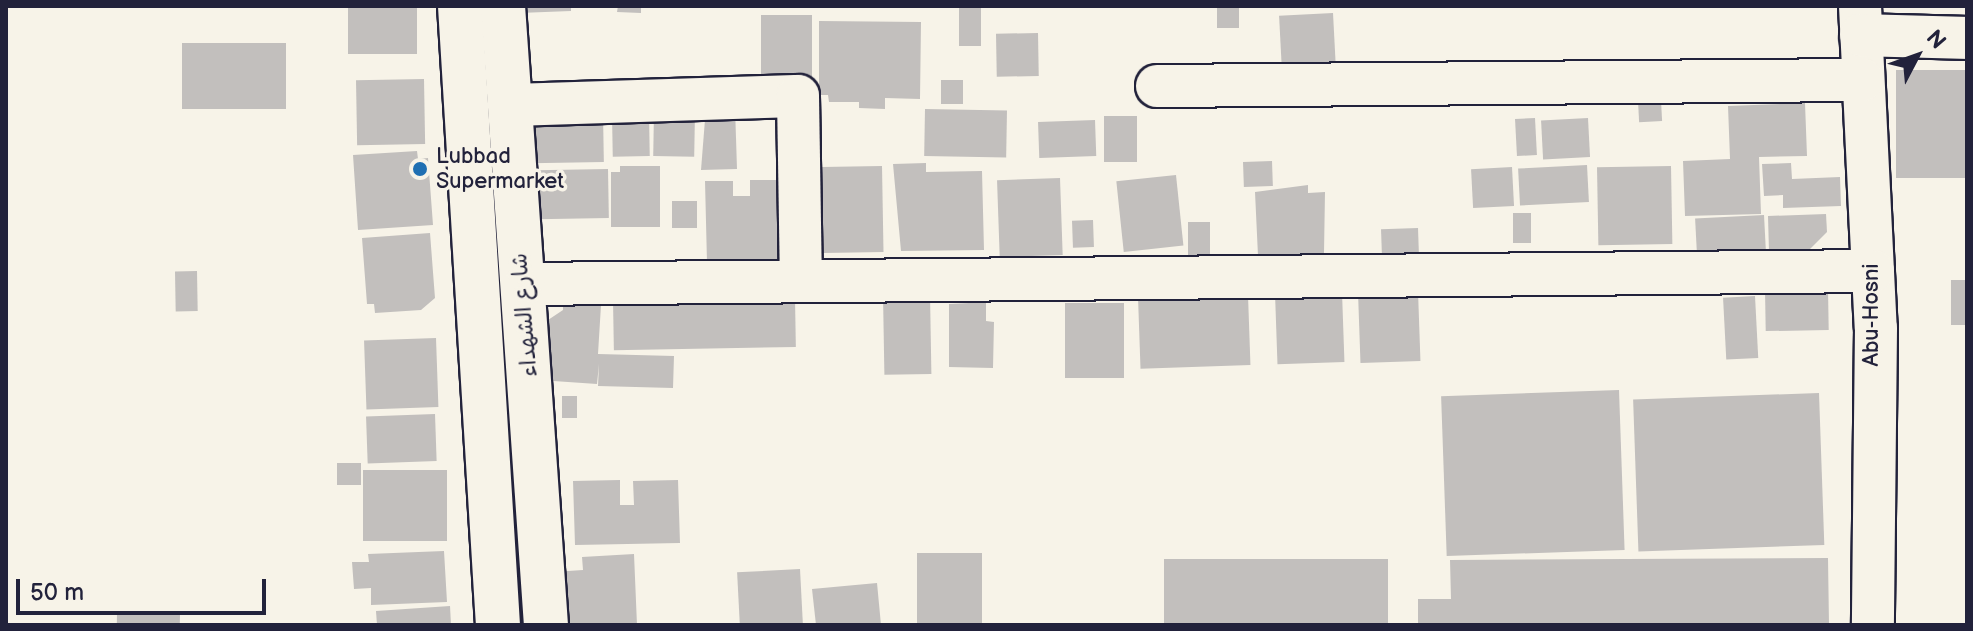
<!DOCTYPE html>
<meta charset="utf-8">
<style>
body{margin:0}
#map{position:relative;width:1973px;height:631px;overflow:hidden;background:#f7f3e8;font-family:"Balsamiq Sans","Playpen Sans Arabic",sans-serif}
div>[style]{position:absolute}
.building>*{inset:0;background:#c2bfbd;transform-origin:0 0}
.roads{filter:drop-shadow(2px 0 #22223b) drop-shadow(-2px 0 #22223b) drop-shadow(0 2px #22223b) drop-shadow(0 -2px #22223b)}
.minor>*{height:42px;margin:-21px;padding:0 21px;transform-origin:21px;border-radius:21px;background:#f7f3e8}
.major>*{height:44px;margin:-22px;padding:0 22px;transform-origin:22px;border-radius:22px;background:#f7f3e8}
.dots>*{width:22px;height:22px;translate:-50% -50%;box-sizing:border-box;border:4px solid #f7f3e8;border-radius:50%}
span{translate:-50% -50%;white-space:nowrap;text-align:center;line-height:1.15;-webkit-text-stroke:7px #f7f3e8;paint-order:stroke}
.poi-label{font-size:22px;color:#22223b}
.left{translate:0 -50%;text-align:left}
.street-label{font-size:22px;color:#22223b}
.frame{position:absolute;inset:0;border:8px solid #22223b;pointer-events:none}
.north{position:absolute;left:1877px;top:16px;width:80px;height:80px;-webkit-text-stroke:6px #f7f3e8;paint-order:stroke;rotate:49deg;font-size:22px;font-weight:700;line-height:32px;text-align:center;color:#22223b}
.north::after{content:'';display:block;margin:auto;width:28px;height:36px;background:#22223b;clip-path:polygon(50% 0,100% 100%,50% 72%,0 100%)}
.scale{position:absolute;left:16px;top:579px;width:250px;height:36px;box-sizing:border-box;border:4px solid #22223b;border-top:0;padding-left:10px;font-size:24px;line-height:28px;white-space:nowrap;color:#22223b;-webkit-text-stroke:6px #f7f3e8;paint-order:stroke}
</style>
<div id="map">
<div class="building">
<i style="left:348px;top:6px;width:69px;height:48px"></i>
<i style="clip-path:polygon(519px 6px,571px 6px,571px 11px,519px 13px)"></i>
<i style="clip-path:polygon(618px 6px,641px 6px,641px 13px,617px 12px)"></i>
<i style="left:959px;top:6px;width:22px;height:40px"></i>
<i style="left:1217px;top:6px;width:22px;height:22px"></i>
<i style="left:1333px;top:13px;width:67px;height:54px;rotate:87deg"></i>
<i style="left:761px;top:15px;width:51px;height:63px"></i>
<i style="clip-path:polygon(819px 21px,921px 22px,920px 99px,885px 98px,885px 109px,859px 108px,859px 102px,829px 102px,828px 95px,819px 95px)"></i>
<i style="left:1038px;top:33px;width:43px;height:42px;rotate:89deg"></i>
<i style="left:182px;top:43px;width:104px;height:66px"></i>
<i style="left:1967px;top:70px;width:108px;height:71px;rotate:90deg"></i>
<i style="left:424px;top:79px;width:65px;height:68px;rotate:89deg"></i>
<i style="left:941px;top:80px;width:22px;height:24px"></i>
<i style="left:1661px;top:100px;width:21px;height:23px;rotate:87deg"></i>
<i style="clip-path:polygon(1805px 103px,1807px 156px,1759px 157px,1761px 214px,1685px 216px,1683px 161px,1730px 159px,1728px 106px)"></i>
<i style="clip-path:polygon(706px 107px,735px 107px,737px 169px,701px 170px)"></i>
<i style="left:925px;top:109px;width:82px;height:47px;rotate:1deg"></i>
<i style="left:654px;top:111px;width:41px;height:45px;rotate:1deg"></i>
<i style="left:603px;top:113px;width:49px;height:73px;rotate:89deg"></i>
<i style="left:649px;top:113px;width:43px;height:37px;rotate:89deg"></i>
<i style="left:1104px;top:116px;width:33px;height:46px"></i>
<i style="left:1535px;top:118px;width:37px;height:20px;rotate:87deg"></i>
<i style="left:1588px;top:118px;width:39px;height:47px;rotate:87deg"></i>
<i style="left:1095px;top:120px;width:36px;height:57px;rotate:88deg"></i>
<i style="clip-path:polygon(417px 151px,418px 159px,428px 158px,433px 225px,358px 230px,353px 155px)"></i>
<i style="left:1272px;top:161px;width:25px;height:29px;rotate:88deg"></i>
<i style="clip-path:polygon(926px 163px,926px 172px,982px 171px,984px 250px,901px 251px,893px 164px)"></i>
<i style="clip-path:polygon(1791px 163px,1792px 179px,1840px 177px,1841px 206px,1783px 208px,1783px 195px,1764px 196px,1762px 164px)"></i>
<i style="left:1587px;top:165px;width:37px;height:69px;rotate:87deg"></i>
<i style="clip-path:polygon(620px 166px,660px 166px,660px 227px,611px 227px,611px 172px,620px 172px)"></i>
<i style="left:882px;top:166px;width:86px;height:75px;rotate:89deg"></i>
<i style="left:1671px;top:166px;width:78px;height:74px;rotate:89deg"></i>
<i style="left:1512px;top:167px;width:39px;height:41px;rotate:87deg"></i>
<i style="left:608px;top:169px;width:49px;height:72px;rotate:89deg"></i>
<i style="left:1176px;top:175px;width:71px;height:60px;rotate:84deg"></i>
<i style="left:1060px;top:178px;width:77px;height:63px;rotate:88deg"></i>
<i style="clip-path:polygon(750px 180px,781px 180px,783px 261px,707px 263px,705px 181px,733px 181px,733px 196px,750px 196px)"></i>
<i style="clip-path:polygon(1308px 185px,1308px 193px,1325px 192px,1324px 253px,1258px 256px,1255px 192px)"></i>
<i style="left:672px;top:201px;width:25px;height:27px"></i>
<i style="left:1513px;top:213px;width:18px;height:30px"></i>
<i style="clip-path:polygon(1826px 214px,1827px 232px,1805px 254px,1769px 252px,1768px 216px)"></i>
<i style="left:1764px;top:215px;width:38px;height:69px;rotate:87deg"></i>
<i style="left:1093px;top:220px;width:27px;height:21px;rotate:88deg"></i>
<i style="left:1188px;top:222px;width:22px;height:34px"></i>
<i style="left:1418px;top:228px;width:26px;height:37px;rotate:88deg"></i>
<i style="clip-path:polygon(430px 233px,435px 298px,421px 310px,375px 313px,374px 304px,367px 304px,362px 238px)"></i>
<i style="left:197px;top:271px;width:40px;height:22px;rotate:89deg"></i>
<i style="left:1951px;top:280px;width:15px;height:45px"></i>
<i style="left:1828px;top:289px;width:41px;height:63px;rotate:89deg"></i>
<i style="left:1418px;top:291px;width:70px;height:60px;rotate:88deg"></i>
<i style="left:1342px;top:292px;width:70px;height:67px;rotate:88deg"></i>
<i style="clip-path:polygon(969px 293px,986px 294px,986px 321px,994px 322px,993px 368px,949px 367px,949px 304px,969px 303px)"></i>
<i style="left:930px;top:294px;width:80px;height:47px;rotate:89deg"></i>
<i style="left:1248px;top:295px;width:70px;height:110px;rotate:88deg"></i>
<i style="left:1755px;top:296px;width:62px;height:32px;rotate:87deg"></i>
<i style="left:795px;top:298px;width:49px;height:182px;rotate:89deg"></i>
<i style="clip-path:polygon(563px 303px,601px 305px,598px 354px,674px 356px,673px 388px,598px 386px,599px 364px,597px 384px,539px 380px,542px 324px,563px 310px)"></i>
<i style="left:1065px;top:303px;width:59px;height:75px"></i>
<i style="left:436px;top:338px;width:69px;height:72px;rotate:88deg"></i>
<i style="left:1619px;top:390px;width:160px;height:178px;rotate:88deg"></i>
<i style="left:1819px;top:393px;width:152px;height:186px;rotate:88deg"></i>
<i style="left:562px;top:396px;width:15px;height:22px"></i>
<i style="left:435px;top:414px;width:47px;height:69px;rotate:88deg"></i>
<i style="left:337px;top:463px;width:24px;height:22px"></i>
<i style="left:363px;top:470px;width:84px;height:71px"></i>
<i style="clip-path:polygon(620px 480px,620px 505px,634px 505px,633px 481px,678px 480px,680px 543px,575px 545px,573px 481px)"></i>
<i style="clip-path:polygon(444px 551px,447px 602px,371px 605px,371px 588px,354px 589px,352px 562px,369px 562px,368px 554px)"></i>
<i style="left:917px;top:553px;width:65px;height:72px"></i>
<i style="clip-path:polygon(634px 554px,637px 625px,556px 625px,553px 572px,583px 570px,582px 557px)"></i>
<i style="clip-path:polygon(1828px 558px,1829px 625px,1418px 625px,1418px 599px,1451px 599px,1450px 560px)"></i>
<i style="left:1388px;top:559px;width:66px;height:224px;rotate:90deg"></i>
<i style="left:800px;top:569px;width:56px;height:63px;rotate:87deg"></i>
<i style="clip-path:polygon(877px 583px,881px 625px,816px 625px,812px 589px)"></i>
<i style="clip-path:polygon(450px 606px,451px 625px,377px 625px,376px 611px)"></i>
<i style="left:117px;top:613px;width:63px;height:12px;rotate:1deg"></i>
</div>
<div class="roads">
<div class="minor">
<i style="left:1860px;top:6px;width:322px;rotate:87.2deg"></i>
<i style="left:1876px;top:328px;width:297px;rotate:90.6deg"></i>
<i style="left:1861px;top:35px;width:106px;rotate:1.6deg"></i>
<i style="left:1157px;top:86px;width:706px;rotate:-0.49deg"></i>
<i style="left:510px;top:105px;width:288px;rotate:-1.8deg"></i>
<i style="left:798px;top:96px;width:183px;rotate:89.1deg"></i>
<i style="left:522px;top:284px;width:1351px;rotate:-0.55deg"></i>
</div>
<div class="major">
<i style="left:460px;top:6px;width:620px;rotate:86.49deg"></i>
<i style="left:503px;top:6px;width:620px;rotate:86.03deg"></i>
</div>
</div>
<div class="dots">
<i style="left:420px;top:169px;background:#1f6fb2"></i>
</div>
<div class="poi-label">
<span class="left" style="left:436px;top:169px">Lubbad<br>Supermarket</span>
</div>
<div class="street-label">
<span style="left:525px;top:315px;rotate:-95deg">شارع الشهداء</span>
<span style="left:1872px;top:315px;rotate:-90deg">Abu-Hosni</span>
</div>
<div class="frame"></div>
<div class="north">N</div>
<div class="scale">50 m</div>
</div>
